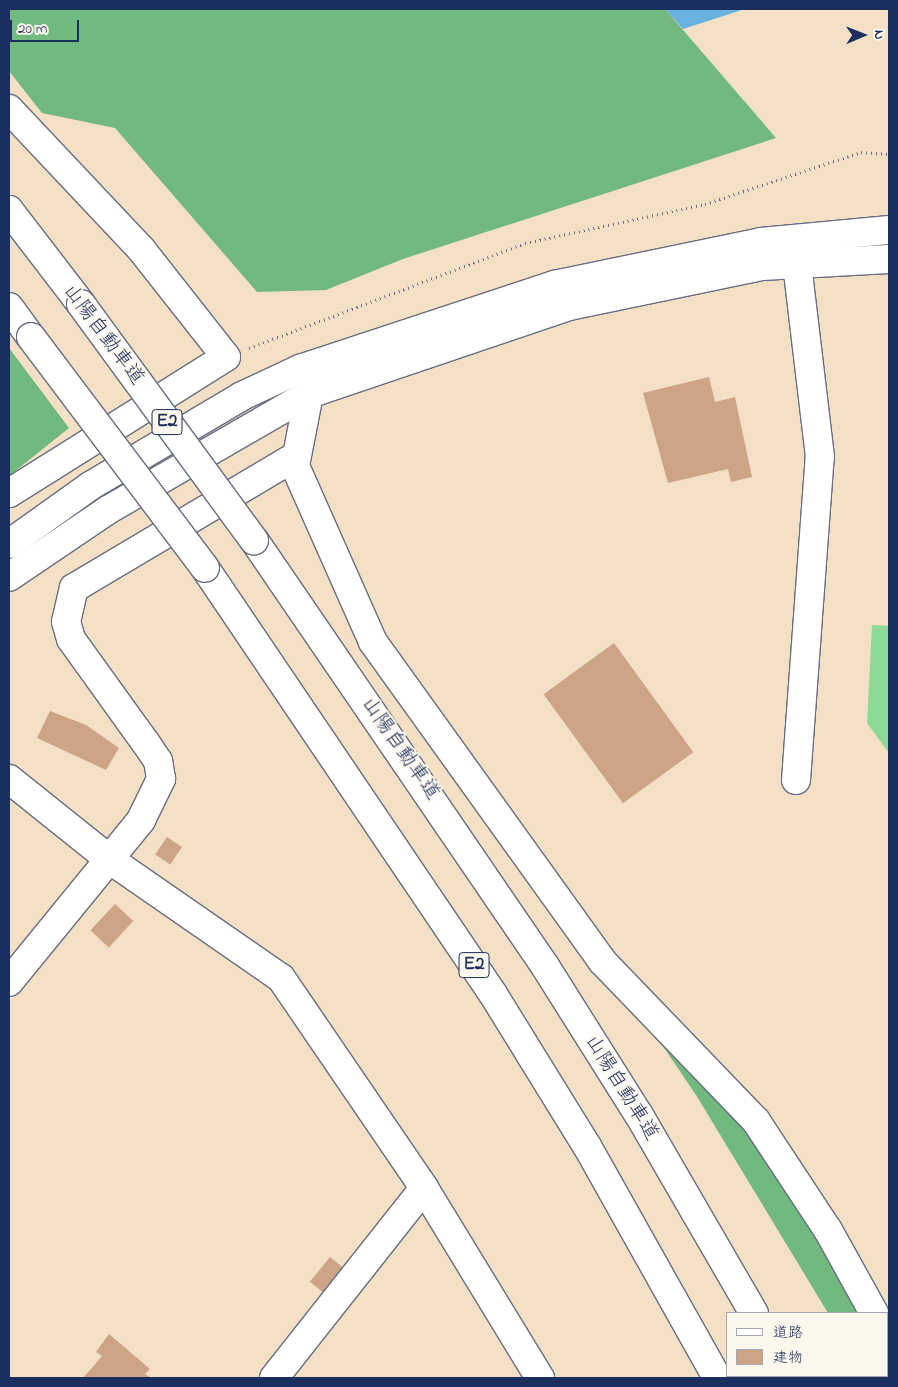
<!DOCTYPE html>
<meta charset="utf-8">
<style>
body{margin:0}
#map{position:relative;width:898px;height:1387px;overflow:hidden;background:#f4e0c4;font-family:"Indie Flower","Klee One",sans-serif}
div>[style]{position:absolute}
.green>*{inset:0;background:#8dd997}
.forest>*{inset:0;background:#72b980}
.water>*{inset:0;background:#67b2e0}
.building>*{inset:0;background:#cda486;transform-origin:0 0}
.path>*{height:3px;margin-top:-1.5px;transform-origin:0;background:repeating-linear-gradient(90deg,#676d82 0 1px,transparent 0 5px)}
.roads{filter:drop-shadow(1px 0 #676d82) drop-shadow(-1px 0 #676d82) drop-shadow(0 1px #676d82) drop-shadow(0 -1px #676d82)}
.minor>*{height:28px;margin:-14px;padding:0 14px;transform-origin:14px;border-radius:14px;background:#fff}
.highway>*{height:28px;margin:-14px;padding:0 14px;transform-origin:14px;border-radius:14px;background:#fff}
.bridges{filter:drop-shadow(1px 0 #676d82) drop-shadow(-1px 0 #676d82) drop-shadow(0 1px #676d82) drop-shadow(0 -1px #676d82)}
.highway-bridge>*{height:28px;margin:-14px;padding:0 14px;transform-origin:14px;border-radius:14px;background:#fff}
span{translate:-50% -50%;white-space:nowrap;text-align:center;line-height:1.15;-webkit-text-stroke:4.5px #fbf7ec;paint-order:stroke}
.shield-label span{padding:1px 4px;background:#fbf7ec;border:1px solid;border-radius:4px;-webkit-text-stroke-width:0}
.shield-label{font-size:19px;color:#1b2f5e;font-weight:700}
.street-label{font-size:20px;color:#1b2f5e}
.frame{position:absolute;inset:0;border:10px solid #1b2f5e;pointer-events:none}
.legend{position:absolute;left:726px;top:1312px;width:162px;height:65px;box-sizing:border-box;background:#fbf7ec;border:1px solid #a1a7b3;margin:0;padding:6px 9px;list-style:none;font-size:15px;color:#1b2f5e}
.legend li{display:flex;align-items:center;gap:10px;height:25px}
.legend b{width:25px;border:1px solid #a1a7b3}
.north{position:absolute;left:838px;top:10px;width:50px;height:50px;-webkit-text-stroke:4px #fbf7ec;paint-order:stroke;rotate:89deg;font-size:14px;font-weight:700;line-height:20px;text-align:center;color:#1b2f5e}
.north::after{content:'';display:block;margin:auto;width:18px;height:22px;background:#1b2f5e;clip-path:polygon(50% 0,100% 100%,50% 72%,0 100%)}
.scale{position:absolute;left:10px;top:20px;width:69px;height:22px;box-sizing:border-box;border:2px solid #1b2f5e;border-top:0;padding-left:6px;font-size:15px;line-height:18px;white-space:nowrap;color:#1b2f5e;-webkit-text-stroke:4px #fbf7ec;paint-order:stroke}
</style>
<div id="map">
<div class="green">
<i style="clip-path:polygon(872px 625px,889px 626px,889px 753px,867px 723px)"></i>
</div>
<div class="forest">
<i style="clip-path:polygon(9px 9px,665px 9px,776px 138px,403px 259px,326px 290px,257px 292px,115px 128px,42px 113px,9px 71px)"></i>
<i style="clip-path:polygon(9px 348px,69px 428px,9px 476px)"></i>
<i style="clip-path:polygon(619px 981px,762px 1139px,867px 1313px,828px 1313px,696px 1095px)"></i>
<i style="clip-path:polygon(887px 1346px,889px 1378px,862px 1378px,887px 1376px)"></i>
</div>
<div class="water">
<i style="clip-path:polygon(665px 9px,745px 9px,683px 29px)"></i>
</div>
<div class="building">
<i style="clip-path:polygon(709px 377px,715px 402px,735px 397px,752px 477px,731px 482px,728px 469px,668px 483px,643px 393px)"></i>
<i style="left:614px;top:643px;width:135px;height:87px;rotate:54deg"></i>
<i style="clip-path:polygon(50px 711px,86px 725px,119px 748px,106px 770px,37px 738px)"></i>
<i style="left:167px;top:837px;width:18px;height:21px;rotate:34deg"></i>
<i style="left:115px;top:904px;width:25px;height:36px;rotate:43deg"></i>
<i style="left:330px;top:1257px;width:21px;height:32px;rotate:39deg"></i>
<i style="clip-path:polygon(109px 1334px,150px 1369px,145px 1374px,151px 1378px,83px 1378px,102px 1356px,96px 1352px)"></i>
</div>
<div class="path">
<i style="left:249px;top:348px;width:295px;rotate:-20.8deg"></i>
<i style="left:525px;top:243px;width:184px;rotate:-12.2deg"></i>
<i style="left:705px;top:204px;width:164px;rotate:-18.4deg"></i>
<i style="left:861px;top:152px;width:28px;rotate:4deg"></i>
</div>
<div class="roads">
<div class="minor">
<i style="left:9px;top:109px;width:192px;rotate:46.7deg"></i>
<i style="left:141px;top:249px;width:137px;rotate:51.8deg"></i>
<i style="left:226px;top:357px;width:256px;rotate:147.9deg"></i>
<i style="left:309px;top:394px;width:73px;rotate:101deg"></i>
<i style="left:295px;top:466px;width:193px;rotate:66.1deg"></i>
<i style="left:373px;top:642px;width:393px;rotate:54.3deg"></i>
<i style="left:602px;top:961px;width:222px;rotate:46.1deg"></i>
<i style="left:756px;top:1121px;width:131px;rotate:56.6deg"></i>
<i style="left:828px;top:1230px;width:95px;rotate:61deg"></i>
<i style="left:9px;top:544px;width:100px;rotate:-35.6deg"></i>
<i style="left:90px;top:486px;width:177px;rotate:-30.6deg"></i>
<i style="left:242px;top:396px;width:64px;rotate:-25deg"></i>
<i style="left:300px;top:369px;width:268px;rotate:-18.3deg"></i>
<i style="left:554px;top:285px;width:211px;rotate:-11.7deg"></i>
<i style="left:761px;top:242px;width:129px;rotate:-5.4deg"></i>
<i style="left:9px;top:577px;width:120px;rotate:-34.1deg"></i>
<i style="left:108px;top:510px;width:232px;rotate:-30deg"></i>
<i style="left:309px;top:394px;width:274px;rotate:-18.7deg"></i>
<i style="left:569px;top:306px;width:197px;rotate:-11.7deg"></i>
<i style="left:762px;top:266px;width:127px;rotate:-3.2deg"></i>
<i style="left:9px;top:779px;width:128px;rotate:38.7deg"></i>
<i style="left:109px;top:859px;width:209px;rotate:34.7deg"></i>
<i style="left:281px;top:978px;width:254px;rotate:55.7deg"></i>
<i style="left:424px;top:1188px;width:223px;rotate:58.6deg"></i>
<i style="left:796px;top:780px;width:324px;rotate:-85.8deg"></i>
<i style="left:820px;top:457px;width:193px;rotate:-96.8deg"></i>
<i style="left:9px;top:982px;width:209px;rotate:-50.8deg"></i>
<i style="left:141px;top:820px;width:46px;rotate:-64deg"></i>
<i style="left:161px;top:779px;width:18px;rotate:-99deg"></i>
<i style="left:158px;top:761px;width:23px;rotate:-124deg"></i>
<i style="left:145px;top:742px;width:127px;rotate:-125.7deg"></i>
<i style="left:71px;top:639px;width:18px;rotate:-106deg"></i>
<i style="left:66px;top:622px;width:35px;rotate:-77deg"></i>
<i style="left:74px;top:588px;width:258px;rotate:-30.7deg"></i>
<i style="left:887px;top:1335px;width:5px;rotate:68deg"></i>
<i style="left:274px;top:1378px;width:242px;rotate:-51.7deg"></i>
</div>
<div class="highway">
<i style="left:9px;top:210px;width:118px;rotate:52.5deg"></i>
<i style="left:9px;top:307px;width:37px;rotate:54deg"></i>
<i style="left:254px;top:540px;width:516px;rotate:55.66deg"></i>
<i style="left:545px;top:966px;width:176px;rotate:57.8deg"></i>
<i style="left:639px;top:1115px;width:229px;rotate:59.9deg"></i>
<i style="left:205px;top:568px;width:514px;rotate:55.94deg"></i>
<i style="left:493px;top:994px;width:179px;rotate:58.3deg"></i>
<i style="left:587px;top:1146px;width:266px;rotate:60.7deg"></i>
<i style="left:788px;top:1376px;width:3px;rotate:45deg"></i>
</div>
</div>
<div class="bridges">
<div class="highway-bridge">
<i style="left:81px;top:304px;width:293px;rotate:53.8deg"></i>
<i style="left:31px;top:337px;width:289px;rotate:53deg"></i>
</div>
</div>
<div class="shield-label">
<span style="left:167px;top:422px">E2</span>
<span style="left:474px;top:965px">E2</span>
</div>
<div class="street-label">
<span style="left:103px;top:335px;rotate:53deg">山陽自動車道</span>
<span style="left:400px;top:749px;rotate:55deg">山陽自動車道</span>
<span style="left:621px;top:1088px;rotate:58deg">山陽自動車道</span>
</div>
<div class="frame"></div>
<ul class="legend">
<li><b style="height:6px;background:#fff"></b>道路</li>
<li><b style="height:14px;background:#cda486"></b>建物</li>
</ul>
<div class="north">N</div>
<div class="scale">20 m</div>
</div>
